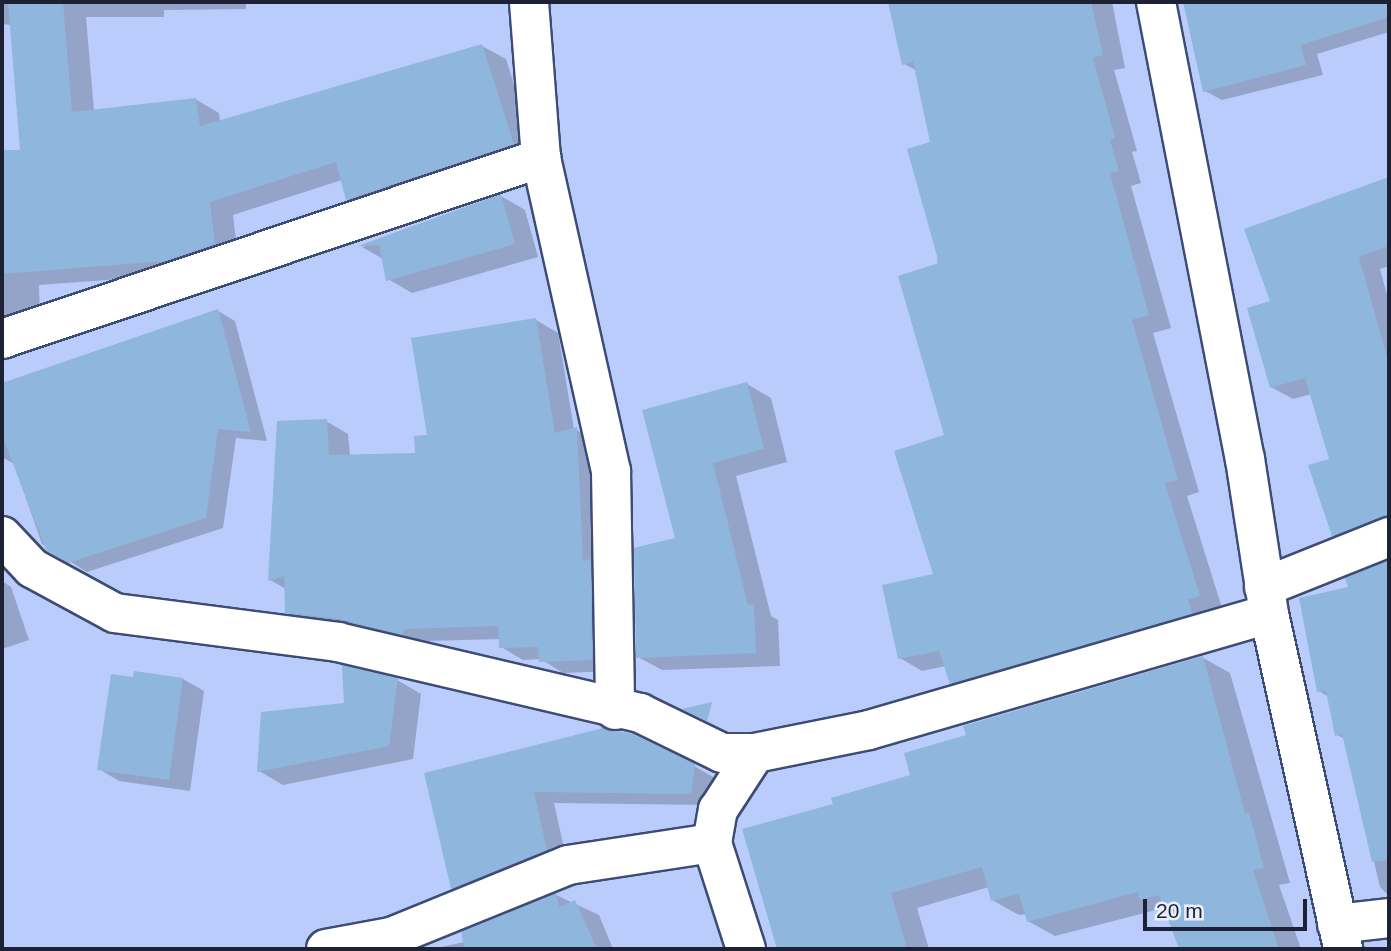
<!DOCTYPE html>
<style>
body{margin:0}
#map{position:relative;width:1391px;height:951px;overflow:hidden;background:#baccfb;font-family:Arial,sans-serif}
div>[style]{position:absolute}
.shadow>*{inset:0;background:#0003}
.building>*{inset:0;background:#8fb6dc}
.roads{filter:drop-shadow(2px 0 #3d4c73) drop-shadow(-2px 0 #3d4c73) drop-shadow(0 2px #3d4c73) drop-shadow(0 -2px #3d4c73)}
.minor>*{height:38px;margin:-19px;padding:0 19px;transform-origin:19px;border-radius:19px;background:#fff}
span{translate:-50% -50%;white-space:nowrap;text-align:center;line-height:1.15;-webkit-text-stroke:6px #e8eefc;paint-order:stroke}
.frame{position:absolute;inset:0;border:4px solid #1c2234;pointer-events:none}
.scale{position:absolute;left:1143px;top:899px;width:164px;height:32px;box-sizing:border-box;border:4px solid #1c2234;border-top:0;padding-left:9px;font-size:21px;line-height:24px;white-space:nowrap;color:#1c2234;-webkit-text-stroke:5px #e8eefc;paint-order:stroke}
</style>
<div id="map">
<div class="shadow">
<i style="clip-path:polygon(2px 2px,246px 2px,246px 9px,164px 10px,164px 17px,86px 17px,94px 111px,195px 99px,219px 113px,220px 122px,482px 46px,506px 59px,537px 157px,371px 213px,347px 199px,342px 180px,233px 215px,238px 257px,189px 274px,39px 285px,40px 324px,2px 331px,2px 152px,22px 151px,12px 25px,2px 24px)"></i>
<i style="clip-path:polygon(890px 2px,1112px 2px,1125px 68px,1114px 70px,1137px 151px,1132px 152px,1141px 183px,1131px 186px,1171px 328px,1153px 333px,1199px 492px,1187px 496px,1222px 608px,974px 696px,951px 683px,946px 666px,922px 671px,900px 658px,936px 575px,946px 436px,932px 144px,917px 71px,903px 63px)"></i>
<i style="clip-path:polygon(1195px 2px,1389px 2px,1389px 32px,1317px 54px,1323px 75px,1222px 100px,1205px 91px)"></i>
<i style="clip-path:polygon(1389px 178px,1389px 266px,1380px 269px,1389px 302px,1389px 536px,1355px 548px,1333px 535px,1331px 460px,1312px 394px,1293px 399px,1271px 387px,1272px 302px,1246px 230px)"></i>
<i style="clip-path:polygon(501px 196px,525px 210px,538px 257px,412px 293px,388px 279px,383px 259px,362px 247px)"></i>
<i style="clip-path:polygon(218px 311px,235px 321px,267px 441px,236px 438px,223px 528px,87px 572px,42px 544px,14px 464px,2px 457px,2px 385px)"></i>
<i style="clip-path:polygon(536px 320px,558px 333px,574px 429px,599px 441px,614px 671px,563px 673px,541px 659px,523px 660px,501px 647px,501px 639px,426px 641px,425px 646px,309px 625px,287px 612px,286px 589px,270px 580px,326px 421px,348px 434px,350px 456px,417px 454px)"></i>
<i style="clip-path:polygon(747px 384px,771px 398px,787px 462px,736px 476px,771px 616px,778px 620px,780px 666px,662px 670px,638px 657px,677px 539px)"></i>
<i style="clip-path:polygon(1389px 562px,1389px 896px,1380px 887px,1345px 739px,1337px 735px,1329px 697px,1319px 691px,1350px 588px,1347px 579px)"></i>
<i style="clip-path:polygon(2px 581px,11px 587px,29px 640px,2px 649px)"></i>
<i style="clip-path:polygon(1203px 658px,1230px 673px,1290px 883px,1279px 885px,1301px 949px,1180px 949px,1167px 913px,1160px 909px,1055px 936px,1028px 921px,1026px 914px,1019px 915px,992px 900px,989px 887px,917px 908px,929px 949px,780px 949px,745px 831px,835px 805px,912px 776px,968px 737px)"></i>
<i style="clip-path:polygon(135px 679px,183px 679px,204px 691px,190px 791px,119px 781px,99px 769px)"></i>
<i style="clip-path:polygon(397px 680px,421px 694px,413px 759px,283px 785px,259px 771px,346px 705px)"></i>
<i style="clip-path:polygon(694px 766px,715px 778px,712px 805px,554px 803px,567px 862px,473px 900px,452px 888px,427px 775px)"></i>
<i style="clip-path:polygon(556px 895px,599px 915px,613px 949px,431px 949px,465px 942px)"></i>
</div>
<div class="building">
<i style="clip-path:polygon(8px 2px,63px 2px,72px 112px,196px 98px,200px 126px,482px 44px,514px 144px,346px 200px,336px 162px,210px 202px,215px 244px,165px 261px,2px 274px,2px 150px,20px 150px)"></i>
<i style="clip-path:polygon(888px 2px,1091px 2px,1103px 55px,1093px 58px,1115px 138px,1110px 140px,1119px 171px,1110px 173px,1149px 315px,1132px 320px,1178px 480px,1165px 483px,1200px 596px,1188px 599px,1192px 614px,950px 684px,939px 651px,898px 659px,882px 585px,933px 574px,894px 451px,944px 435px,898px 276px,939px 263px,907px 149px,930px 142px,913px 62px,902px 65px)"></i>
<i style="clip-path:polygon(1183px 2px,1389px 2px,1389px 17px,1301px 45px,1306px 65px,1203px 92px)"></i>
<i style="clip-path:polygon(1389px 177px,1389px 246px,1359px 257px,1389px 364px,1389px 516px,1332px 536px,1308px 465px,1329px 459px,1305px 378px,1270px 388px,1247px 308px,1270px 301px,1244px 229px)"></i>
<i style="clip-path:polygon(501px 194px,515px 244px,386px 281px,379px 245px,358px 246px)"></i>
<i style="clip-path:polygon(218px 309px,251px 432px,218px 429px,206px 518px,68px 563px,46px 550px,2px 435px,2px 383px)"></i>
<i style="clip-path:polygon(536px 318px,555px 433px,577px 427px,583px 561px,591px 559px,592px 660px,539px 662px,538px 647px,499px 648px,498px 626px,404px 629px,403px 635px,340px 619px,285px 613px,284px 576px,268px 581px,277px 421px,327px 419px,329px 455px,415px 453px,414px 436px,427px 435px,411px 338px)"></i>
<i style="clip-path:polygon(747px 382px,764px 449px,713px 463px,748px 605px,754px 604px,756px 653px,636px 658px,634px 548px,675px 538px,642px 410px)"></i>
<i style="clip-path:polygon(1389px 560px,1389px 860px,1372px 862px,1342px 734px,1335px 736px,1326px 691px,1317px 692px,1299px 598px,1348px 587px,1345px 578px)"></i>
<i style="clip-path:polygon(1203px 656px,1245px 814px,1249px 812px,1264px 868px,1253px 870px,1279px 949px,1179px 949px,1159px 895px,1140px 900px,1138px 892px,1027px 922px,1019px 894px,991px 901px,982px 867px,891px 893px,907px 949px,777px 949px,742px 829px,833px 804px,831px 798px,910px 775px,904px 753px,966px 735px,963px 726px)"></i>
<i style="clip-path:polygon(342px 665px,398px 678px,389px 746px,257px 772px,261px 712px,344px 703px)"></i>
<i style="clip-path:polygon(134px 671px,183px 678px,169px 780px,97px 770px,111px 674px,133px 677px)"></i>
<i style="clip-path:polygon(712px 702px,707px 721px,682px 709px)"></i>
<i style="clip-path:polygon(603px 728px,633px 734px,695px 764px,691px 794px,534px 792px,547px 850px,451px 889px,424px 773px)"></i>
<i style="clip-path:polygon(556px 893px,559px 907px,575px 900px,597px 949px,460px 949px,464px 947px,461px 932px)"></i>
</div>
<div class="roads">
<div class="minor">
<i style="left:529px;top:2px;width:156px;rotate:85.6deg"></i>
<i style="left:541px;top:158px;width:321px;rotate:77.4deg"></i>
<i style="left:611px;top:471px;width:239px;rotate:89deg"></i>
<i style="left:1156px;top:2px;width:466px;rotate:79deg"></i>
<i style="left:1245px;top:459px;width:157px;rotate:81.2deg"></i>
<i style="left:1269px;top:614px;width:343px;rotate:77.5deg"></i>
<i style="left:2px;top:339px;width:569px;rotate:-18.56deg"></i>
<i style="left:2px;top:536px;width:44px;rotate:46.8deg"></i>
<i style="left:32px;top:568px;width:94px;rotate:28.5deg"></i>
<i style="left:115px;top:613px;width:225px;rotate:7.4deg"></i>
<i style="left:338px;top:642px;width:310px;rotate:13.2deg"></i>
<i style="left:640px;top:713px;width:91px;rotate:26deg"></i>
<i style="left:722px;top:753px;width:33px"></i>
<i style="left:755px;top:753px;width:116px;rotate:-11.4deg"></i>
<i style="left:869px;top:730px;width:416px;rotate:-16.2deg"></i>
<i style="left:1264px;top:587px;width:135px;rotate:-21.8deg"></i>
<i style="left:1337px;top:924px;width:52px;rotate:-6.6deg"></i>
<i style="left:326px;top:949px;width:66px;rotate:-10.5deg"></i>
<i style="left:391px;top:937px;width:191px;rotate:-22.1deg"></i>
<i style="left:568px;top:865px;width:146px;rotate:-8.7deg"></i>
<i style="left:746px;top:949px;width:111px;rotate:-107.8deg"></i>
<i style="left:712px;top:843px;width:34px;rotate:-80deg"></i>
<i style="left:718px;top:810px;width:68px;rotate:-57deg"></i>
</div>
</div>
<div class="frame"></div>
<div class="scale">20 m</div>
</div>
